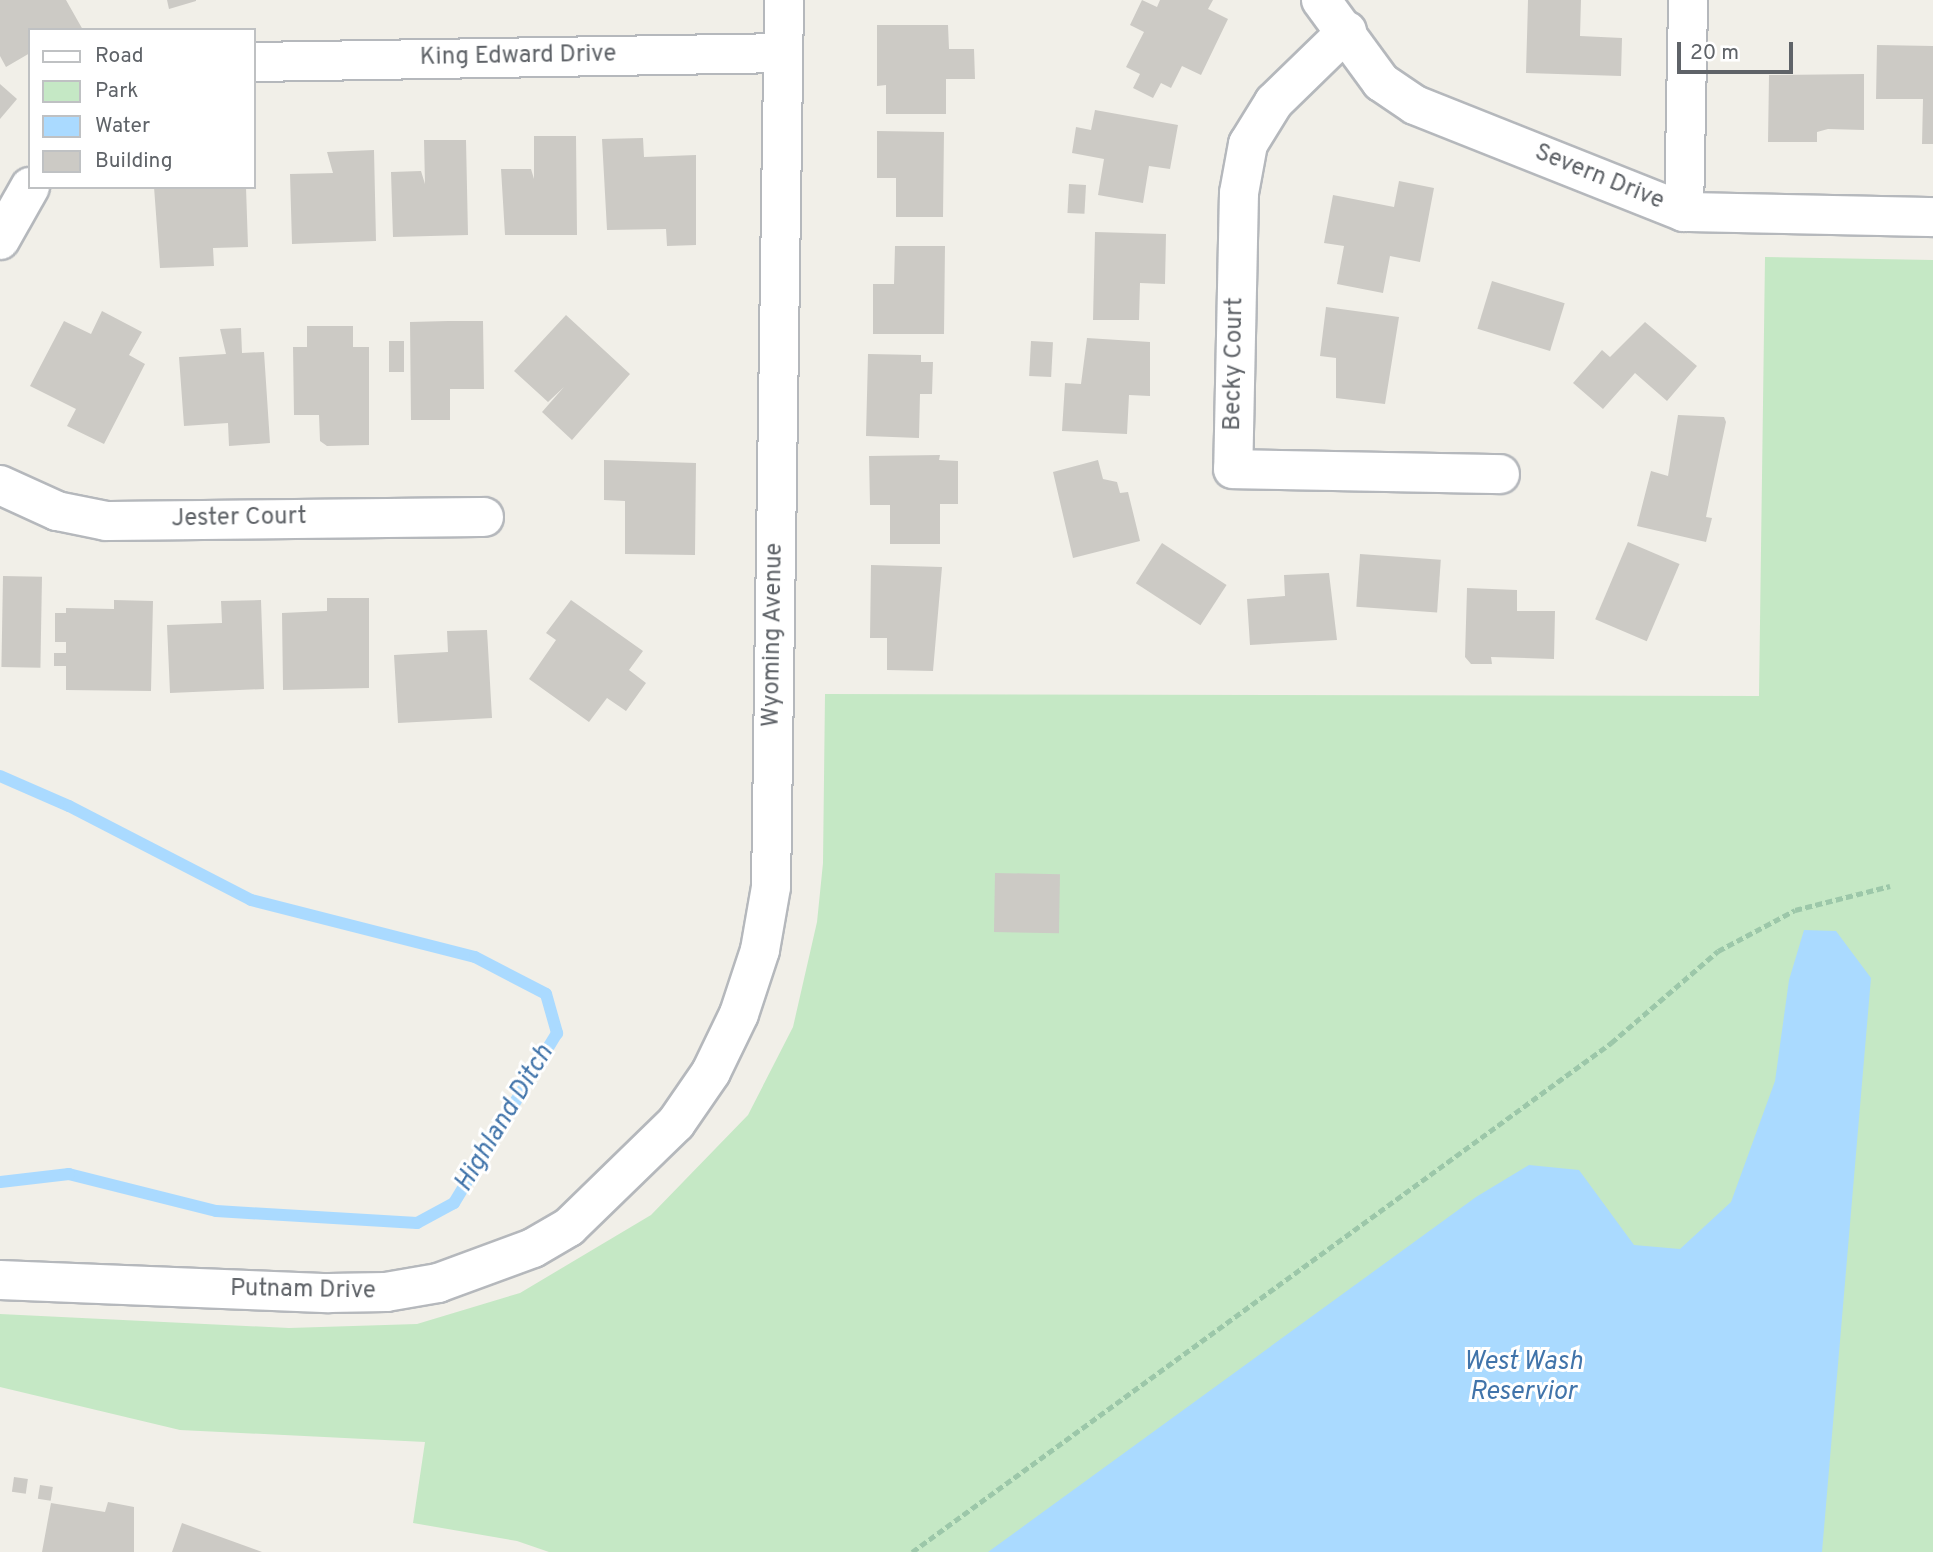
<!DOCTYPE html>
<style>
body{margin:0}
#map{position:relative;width:1933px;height:1552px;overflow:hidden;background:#f1efe8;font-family:Overpass,sans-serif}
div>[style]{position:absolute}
.green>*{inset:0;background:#c5e8c5}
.water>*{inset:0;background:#aadaff}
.stream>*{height:12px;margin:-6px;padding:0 6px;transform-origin:6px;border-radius:6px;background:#aadaff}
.building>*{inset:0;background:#cccac5;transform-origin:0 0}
.path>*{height:4.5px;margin-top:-2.25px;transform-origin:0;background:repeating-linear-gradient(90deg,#9cc7a9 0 7px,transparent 0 10.5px)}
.roads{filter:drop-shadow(2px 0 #b5b8bc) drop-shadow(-2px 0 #b5b8bc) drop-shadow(0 2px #b5b8bc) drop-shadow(0 -2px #b5b8bc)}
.street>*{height:38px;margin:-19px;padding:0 19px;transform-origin:19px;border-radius:19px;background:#fff}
.secondary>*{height:38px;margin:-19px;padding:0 19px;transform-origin:19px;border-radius:19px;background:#fff}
span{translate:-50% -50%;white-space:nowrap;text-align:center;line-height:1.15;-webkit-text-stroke:6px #fff;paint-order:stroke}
.street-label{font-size:24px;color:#5f6368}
.water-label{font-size:26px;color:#4174aa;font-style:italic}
.legend{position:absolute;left:28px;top:28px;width:228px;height:161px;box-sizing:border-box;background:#fff;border:2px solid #bfc1c3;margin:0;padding:9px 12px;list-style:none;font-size:21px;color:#5f6368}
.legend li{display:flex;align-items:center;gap:14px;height:35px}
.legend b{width:35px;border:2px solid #bfc1c3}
.scale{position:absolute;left:1677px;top:42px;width:116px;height:32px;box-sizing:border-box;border:4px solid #5f6368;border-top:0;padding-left:9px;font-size:21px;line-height:24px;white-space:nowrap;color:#5f6368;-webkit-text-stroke:5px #fff;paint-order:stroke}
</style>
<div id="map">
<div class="green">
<i style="clip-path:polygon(1765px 257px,1933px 260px,1933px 1552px,549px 1552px,517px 1541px,413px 1523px,425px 1442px,180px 1430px,0 1387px,0 1314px,289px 1328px,417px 1324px,520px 1293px,651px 1215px,748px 1115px,793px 1027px,817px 922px,823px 863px,825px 694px,1759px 696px)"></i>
</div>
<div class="water">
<i style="clip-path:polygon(1804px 930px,1836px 931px,1871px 978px,1822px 1552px,988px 1552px,1476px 1197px,1529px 1165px,1579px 1170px,1634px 1245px,1680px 1249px,1731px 1202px,1775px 1081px,1789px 980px)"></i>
</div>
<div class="stream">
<i style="left:0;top:776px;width:75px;rotate:23.5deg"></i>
<i style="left:69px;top:806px;width:205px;rotate:27.3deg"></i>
<i style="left:251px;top:900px;width:231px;rotate:14.3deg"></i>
<i style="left:475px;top:957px;width:80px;rotate:27.5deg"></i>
<i style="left:546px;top:994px;width:41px;rotate:74.2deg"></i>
<i style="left:557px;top:1033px;width:199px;rotate:121.2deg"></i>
<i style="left:454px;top:1203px;width:42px;rotate:151.6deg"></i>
<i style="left:417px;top:1223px;width:201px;rotate:-176.6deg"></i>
<i style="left:216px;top:1211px;width:152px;rotate:-165.9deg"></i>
<i style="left:69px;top:1174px;width:69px;rotate:173.4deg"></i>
</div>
<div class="building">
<i style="clip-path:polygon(0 0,66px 0,83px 30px,30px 30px,30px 53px,6px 67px,0 56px)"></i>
<i style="clip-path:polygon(167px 0,196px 0,196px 1px,169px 9px)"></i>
<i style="clip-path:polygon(1142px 0,1157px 7px,1160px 0,1213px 0,1208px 9px,1228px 19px,1201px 75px,1182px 66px,1171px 88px,1161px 83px,1153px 98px,1133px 88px,1140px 74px,1126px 67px,1144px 32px,1130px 25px)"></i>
<i style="clip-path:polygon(1528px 0,1581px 0,1580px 36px,1622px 38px,1621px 76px,1526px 73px)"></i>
<i style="clip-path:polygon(877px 25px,948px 25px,949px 49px,974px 49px,975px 79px,946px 79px,946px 114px,886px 114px,886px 85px,877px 86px)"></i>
<i style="clip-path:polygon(1877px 45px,1933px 46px,1933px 144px,1922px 144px,1923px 99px,1876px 99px)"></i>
<i style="clip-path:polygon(1864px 74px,1864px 130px,1828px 129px,1817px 132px,1817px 142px,1768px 142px,1769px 75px)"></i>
<i style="clip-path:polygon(0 84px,17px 99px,0 119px)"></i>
<i style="clip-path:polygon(1095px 110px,1178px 125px,1170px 169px,1149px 166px,1143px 203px,1098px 195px,1104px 159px,1072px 153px,1076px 127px,1091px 130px)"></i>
<i style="clip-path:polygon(877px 131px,944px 132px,943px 217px,896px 217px,896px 178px,877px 178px)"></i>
<i style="clip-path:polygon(534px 136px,576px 136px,577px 235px,505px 235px,501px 169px,531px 169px,534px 179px)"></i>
<i style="clip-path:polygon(643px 138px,644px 157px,696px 155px,696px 245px,667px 246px,666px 229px,607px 230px,602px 139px)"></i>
<i style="clip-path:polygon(424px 140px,466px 140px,468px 235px,393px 237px,391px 172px,421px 171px,425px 184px)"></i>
<i style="clip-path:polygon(374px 150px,376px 241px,292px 244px,290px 174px,333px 173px,327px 152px)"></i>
<i style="clip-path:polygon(1399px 181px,1434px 188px,1420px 262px,1390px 256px,1383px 293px,1337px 284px,1344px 246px,1324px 243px,1333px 195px,1394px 207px)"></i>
<i style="left:1069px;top:184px;width:17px;height:29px;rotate:3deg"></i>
<i style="clip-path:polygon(154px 187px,246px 187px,248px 247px,213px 248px,214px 266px,160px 268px)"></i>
<i style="clip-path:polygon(1095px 232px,1166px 234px,1165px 284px,1140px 283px,1139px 320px,1093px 320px)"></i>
<i style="clip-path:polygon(895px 246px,945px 246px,944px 334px,873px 334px,873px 284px,894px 284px)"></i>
<i style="left:1492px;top:281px;width:76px;height:50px;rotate:17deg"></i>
<i style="clip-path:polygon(1326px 307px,1399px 317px,1385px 404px,1336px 398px,1336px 358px,1320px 356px)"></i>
<i style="clip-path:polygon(102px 311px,142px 332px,129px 355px,145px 364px,104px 444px,67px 426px,76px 409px,30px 386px,64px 321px,91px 334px)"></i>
<i style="clip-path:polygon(566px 315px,630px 374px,572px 440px,542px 412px,564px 387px,548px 402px,514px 371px)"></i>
<i style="clip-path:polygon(448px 321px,483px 321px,484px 389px,450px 389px,450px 420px,411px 420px,410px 322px)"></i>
<i style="clip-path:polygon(1645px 322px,1697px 366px,1667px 401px,1635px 373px,1603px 409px,1573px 383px,1602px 350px,1610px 357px)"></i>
<i style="clip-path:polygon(307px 326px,353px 326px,353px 347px,369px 347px,369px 445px,327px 446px,320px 441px,319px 415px,294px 415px,293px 347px,307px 347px)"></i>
<i style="clip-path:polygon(241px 328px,242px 353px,264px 352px,270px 443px,229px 446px,228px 423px,184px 426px,179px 357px,226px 354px,220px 329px)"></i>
<i style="clip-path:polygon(1087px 338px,1150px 342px,1150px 396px,1129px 395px,1127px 434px,1062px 431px,1065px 383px,1081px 384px)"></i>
<i style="left:389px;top:341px;width:15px;height:31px"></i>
<i style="left:1031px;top:341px;width:22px;height:35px;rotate:3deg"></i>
<i style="clip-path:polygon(868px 354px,921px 355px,921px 362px,933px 362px,932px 394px,920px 394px,919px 438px,866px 436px)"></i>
<i style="clip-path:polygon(1678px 415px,1724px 417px,1726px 422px,1706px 517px,1712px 518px,1706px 542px,1637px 526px,1651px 471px,1668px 476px)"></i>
<i style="clip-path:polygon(940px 455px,939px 460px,958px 461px,958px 504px,940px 504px,940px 544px,890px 544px,890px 505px,870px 505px,869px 456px)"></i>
<i style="clip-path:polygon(604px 460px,696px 463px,695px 555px,625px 554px,625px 501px,604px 500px)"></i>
<i style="clip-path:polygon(1098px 460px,1103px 479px,1117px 482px,1120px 493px,1128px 492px,1140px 541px,1073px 558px,1053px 472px)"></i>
<i style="left:1628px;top:542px;width:56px;height:84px;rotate:23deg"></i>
<i style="left:1162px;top:543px;width:77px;height:48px;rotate:33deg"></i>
<i style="left:1360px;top:554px;width:81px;height:53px;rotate:4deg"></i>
<i style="clip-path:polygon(871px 565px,942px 567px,933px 671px,887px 670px,887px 638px,870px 638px)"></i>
<i style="clip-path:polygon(1329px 573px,1337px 640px,1250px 645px,1247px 599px,1285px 596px,1284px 575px)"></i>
<i style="left:3px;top:576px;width:39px;height:91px;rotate:1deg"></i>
<i style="clip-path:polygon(1467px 588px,1517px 590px,1517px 611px,1555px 611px,1554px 659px,1491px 657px,1492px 664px,1471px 664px,1465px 657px)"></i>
<i style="clip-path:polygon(327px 598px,369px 598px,369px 688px,283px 690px,282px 613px,327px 611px)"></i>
<i style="clip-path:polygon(114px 600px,153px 601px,151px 691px,66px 690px,66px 666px,54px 666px,54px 653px,66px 653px,66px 642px,55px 642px,55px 613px,66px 613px,66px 608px,114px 609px)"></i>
<i style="clip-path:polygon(261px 600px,264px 689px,170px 693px,167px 625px,222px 623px,221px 601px)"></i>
<i style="clip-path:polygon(571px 600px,643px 651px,629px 670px,646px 683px,626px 711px,607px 698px,589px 722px,529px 679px,556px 640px,546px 633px)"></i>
<i style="clip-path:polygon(487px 630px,492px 718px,398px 723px,394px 655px,448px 652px,447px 631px)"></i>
<i style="left:995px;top:873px;width:65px;height:59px;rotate:1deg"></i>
<i style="left:14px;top:1477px;width:14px;height:15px;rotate:8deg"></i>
<i style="left:40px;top:1485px;width:13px;height:14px;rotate:9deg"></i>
<i style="clip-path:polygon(108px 1502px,134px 1507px,134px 1552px,42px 1552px,51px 1503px,105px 1512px)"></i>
<i style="clip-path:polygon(182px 1523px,262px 1552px,172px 1552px)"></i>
</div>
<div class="path">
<i style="left:912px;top:1552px;width:865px;rotate:-36.06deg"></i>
<i style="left:1611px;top:1043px;width:141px;rotate:-40.7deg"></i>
<i style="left:1718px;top:951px;width:87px;rotate:-28deg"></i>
<i style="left:1795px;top:910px;width:98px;rotate:-14.2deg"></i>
</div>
<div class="roads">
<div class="street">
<i style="left:1321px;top:0;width:102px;rotate:53.8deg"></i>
<i style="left:1381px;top:82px;width:41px;rotate:34.1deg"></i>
<i style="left:1415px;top:105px;width:289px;rotate:21.7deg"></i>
<i style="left:1684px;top:212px;width:249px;rotate:1.2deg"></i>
<i style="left:1347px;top:31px;width:102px;rotate:135.8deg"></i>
<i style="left:1274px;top:102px;width:49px;rotate:121.8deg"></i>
<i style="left:1248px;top:144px;width:50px;rotate:100.4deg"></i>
<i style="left:1239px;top:193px;width:276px;rotate:91.2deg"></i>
<i style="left:1233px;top:469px;width:267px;rotate:1.1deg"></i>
<i style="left:254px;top:62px;width:529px;rotate:-0.97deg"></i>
<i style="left:1684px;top:212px;width:212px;rotate:-88.9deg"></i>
<i style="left:0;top:240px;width:61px;rotate:-60.5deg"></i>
<i style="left:0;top:485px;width:63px;rotate:24.5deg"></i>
<i style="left:57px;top:511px;width:50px;rotate:11.5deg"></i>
<i style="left:106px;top:521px;width:378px;rotate:-0.6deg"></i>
</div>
<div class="secondary">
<i style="left:0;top:1280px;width:329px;rotate:2.3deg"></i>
<i style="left:329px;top:1293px;width:57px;rotate:-1deg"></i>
<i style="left:386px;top:1292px;width:53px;rotate:-9.8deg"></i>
<i style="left:438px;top:1283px;width:101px;rotate:-20.2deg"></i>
<i style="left:533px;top:1248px;width:42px;rotate:-30.3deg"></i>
<i style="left:569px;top:1227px;width:149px;rotate:-44.2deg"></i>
<i style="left:676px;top:1123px;width:62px;rotate:-55.5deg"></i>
<i style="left:711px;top:1072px;width:64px;rotate:-64.2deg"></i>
<i style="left:739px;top:1014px;width:67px;rotate:-71.8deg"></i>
<i style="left:760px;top:950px;width:64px;rotate:-80.1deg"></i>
<i style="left:771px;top:887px;width:887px;rotate:-89.16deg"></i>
</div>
</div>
<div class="street-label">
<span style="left:518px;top:57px;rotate:-1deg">King Edward Drive</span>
<span style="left:1599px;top:178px;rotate:22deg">Severn Drive</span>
<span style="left:1235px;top:364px;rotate:-89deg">Becky Court</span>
<span style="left:239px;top:519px;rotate:-1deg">Jester Court</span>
<span style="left:774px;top:635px;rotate:-89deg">Wyoming Avenue</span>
<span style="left:303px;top:1291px;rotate:1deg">Putnam Drive</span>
</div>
<div class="water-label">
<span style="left:505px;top:1119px;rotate:-59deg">Highland Ditch</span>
<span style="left:1523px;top:1378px">West Wash<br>Reservior</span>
</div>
<ul class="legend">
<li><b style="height:9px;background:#fff"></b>Road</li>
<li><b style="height:19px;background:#c5e8c5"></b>Park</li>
<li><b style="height:19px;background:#aadaff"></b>Water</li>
<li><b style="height:19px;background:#cccac5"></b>Building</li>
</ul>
<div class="scale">20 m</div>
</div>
